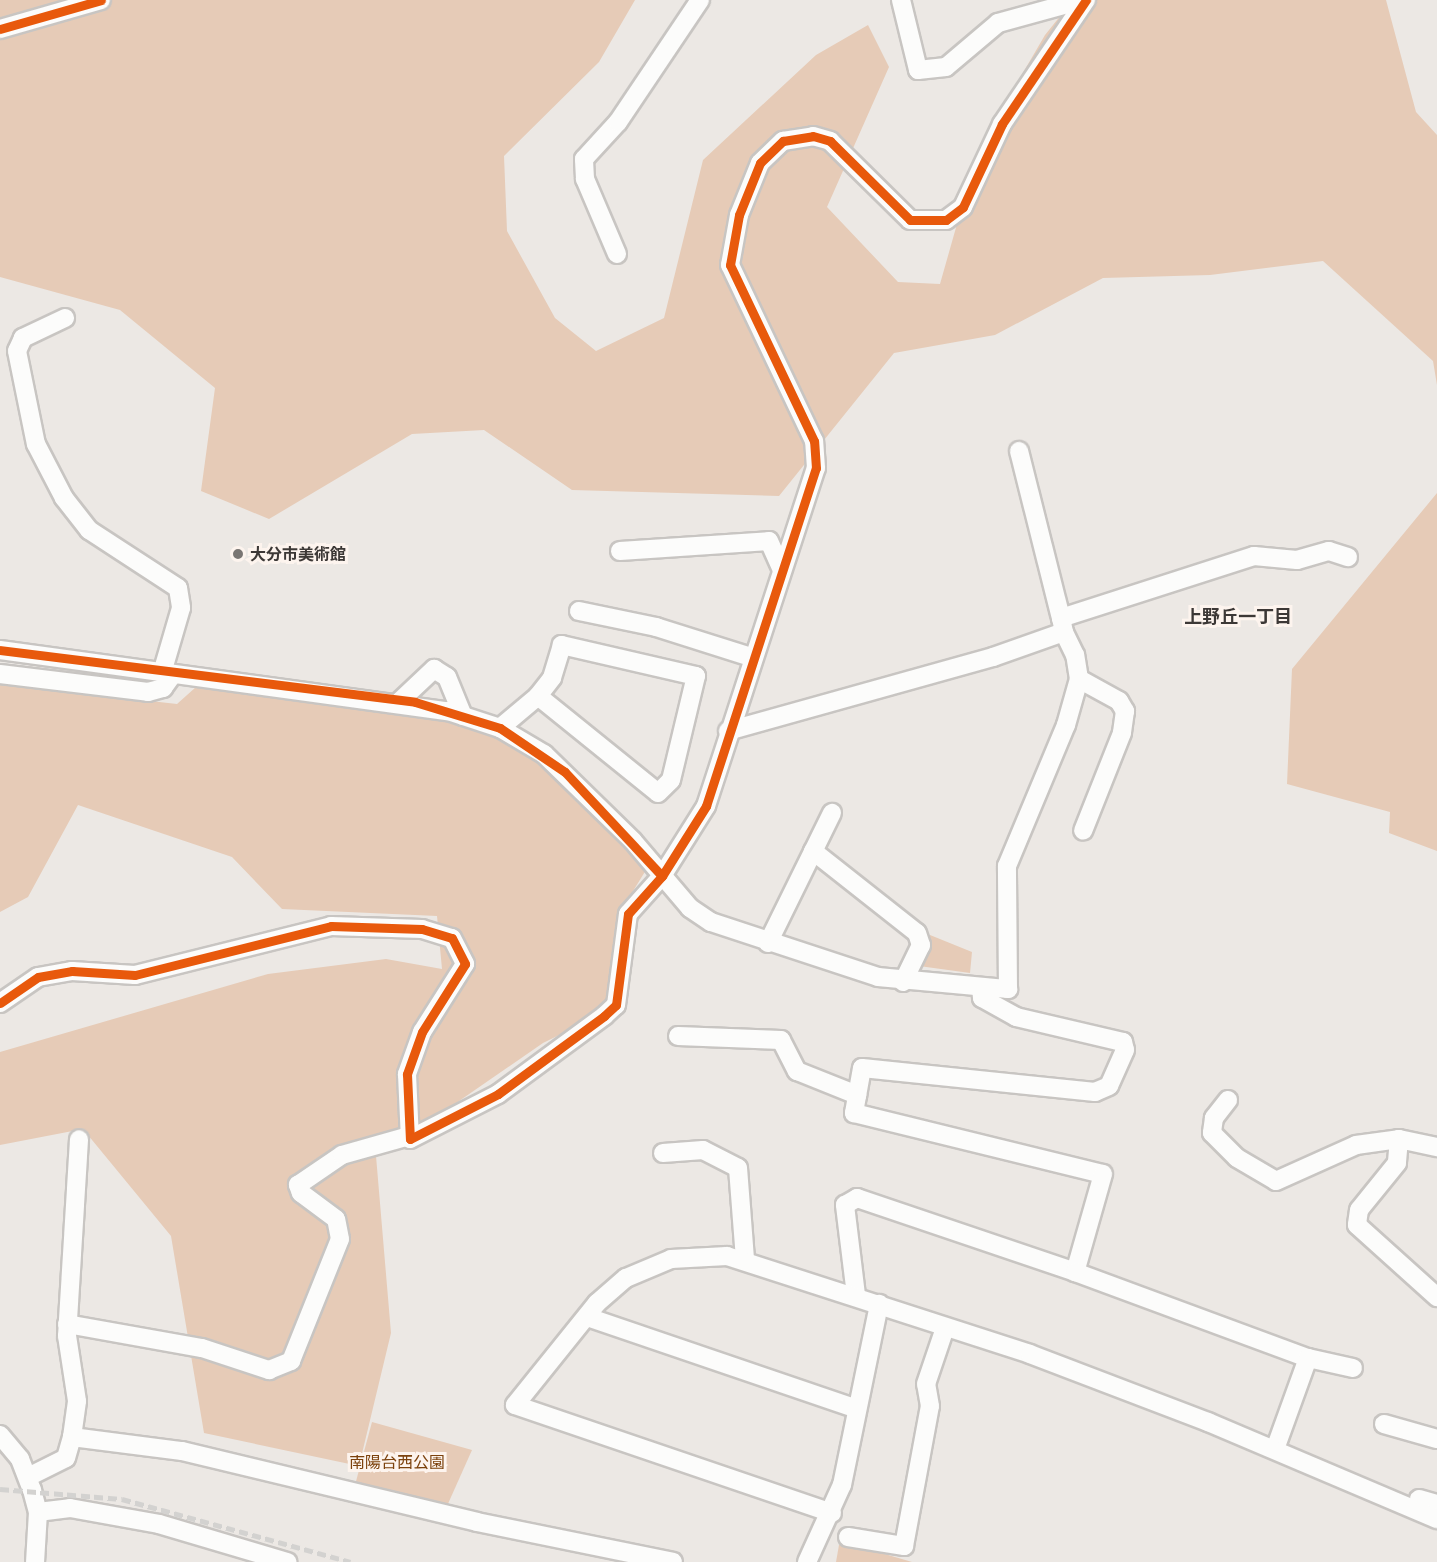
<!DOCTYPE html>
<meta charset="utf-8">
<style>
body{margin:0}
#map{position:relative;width:1437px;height:1562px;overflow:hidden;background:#ece8e4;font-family:Ubuntu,"Noto Sans JP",sans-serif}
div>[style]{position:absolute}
.green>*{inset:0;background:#e6cbb7}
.roads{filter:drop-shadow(2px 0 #c8c5c2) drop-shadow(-2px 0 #c8c5c2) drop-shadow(0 2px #c8c5c2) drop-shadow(0 -2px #c8c5c2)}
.minor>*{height:18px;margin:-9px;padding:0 9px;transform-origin:9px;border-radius:9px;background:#fcfcfb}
.rail>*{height:4.5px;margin-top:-2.25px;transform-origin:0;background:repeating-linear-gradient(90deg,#d3d2d0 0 9px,transparent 0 13.5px)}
.cycleway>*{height:9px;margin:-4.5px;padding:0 4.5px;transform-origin:4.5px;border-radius:4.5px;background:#e8590c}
.dots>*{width:16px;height:16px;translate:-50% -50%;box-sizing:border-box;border:3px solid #fdf4ee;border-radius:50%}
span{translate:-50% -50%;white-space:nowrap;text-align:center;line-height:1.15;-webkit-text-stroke:6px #fdf4ee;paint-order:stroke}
.poi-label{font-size:16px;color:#3c3836;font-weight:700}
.left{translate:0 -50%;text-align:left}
.park-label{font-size:16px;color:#7c420d}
.neighbourhood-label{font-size:18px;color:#3c3836;font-weight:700}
</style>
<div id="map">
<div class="green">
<i style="clip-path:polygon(0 0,635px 0,599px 62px,504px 156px,507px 231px,555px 318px,596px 351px,664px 318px,703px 160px,816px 55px,868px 25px,889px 67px,827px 207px,898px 282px,940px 284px,978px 150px,1045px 35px,1073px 0,1386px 0,1416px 112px,1437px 135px,1437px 385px,1433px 361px,1323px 261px,1210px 275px,1103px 278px,995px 335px,894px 353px,779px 496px,572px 490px,484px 430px,412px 434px,269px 519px,201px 491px,215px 388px,120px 310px,0 277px)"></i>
<i style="clip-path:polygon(1437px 493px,1437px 851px,1389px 833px,1390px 812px,1287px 784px,1292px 669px)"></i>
<i style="clip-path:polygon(0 684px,177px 704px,196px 687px,414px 711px,498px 736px,555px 773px,646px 870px,617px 917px,610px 991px,600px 1015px,543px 1043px,420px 1128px,375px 1144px,391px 1333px,359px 1466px,204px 1433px,171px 1236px,83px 1129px,0 1145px,0 1052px,268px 974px,386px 959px,442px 969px,437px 916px,282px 909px,232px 857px,78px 805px,28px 897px,0 912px)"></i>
<i style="clip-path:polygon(930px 935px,972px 952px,970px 973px,919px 966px)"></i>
<i style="clip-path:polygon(372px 1422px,472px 1450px,447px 1506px,355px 1485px)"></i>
<i style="clip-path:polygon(839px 1545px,854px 1545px,912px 1562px,836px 1562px)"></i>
</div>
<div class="roads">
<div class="minor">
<i style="left:901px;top:0;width:72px;rotate:76.3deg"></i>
<i style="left:918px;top:70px;width:28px;rotate:-6deg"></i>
<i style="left:946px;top:67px;width:68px;rotate:-40.2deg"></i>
<i style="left:998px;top:23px;width:87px;rotate:-15.3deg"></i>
<i style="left:0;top:29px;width:105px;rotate:-16deg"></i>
<i style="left:617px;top:254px;width:82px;rotate:-113.1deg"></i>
<i style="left:585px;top:179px;width:20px;rotate:-93deg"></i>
<i style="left:584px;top:159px;width:50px;rotate:-47.4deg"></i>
<i style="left:618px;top:122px;width:147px;rotate:-56.1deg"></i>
<i style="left:65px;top:318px;width:47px;rotate:154.5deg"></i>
<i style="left:23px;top:338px;width:14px;rotate:115deg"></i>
<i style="left:17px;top:351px;width:95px;rotate:78.5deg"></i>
<i style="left:36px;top:444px;width:61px;rotate:62.6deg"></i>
<i style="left:64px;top:498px;width:41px;rotate:52deg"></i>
<i style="left:89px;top:530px;width:106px;rotate:33.1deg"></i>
<i style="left:178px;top:588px;width:20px;rotate:81deg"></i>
<i style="left:181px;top:608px;width:68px;rotate:106.3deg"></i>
<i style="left:1019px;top:451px;width:172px;rotate:75.9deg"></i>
<i style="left:620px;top:551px;width:149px;rotate:-3.8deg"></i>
<i style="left:769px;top:541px;width:30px;rotate:66deg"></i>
<i style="left:579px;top:611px;width:79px;rotate:11.7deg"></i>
<i style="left:656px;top:627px;width:100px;rotate:17.5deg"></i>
<i style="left:0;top:650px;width:452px;rotate:7.8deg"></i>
<i style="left:448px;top:711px;width:55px;rotate:18.1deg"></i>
<i style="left:500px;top:728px;width:51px;rotate:30.6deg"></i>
<i style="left:544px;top:754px;width:124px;rotate:44.3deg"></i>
<i style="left:633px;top:841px;width:88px;rotate:49.6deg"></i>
<i style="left:690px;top:908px;width:25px;rotate:34deg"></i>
<i style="left:711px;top:922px;width:176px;rotate:18.2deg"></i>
<i style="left:878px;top:977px;width:131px;rotate:5.3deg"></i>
<i style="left:1008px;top:989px;width:123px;rotate:-90.5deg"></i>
<i style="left:1007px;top:866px;width:153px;rotate:-67.3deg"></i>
<i style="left:1066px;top:725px;width:48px;rotate:-74.2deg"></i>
<i style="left:1079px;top:679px;width:24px;rotate:-99deg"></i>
<i style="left:1075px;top:655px;width:25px;rotate:-116deg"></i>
<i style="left:0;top:674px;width:149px;rotate:6.9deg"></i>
<i style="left:148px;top:692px;width:16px;rotate:-15deg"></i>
<i style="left:163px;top:688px;width:17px;rotate:-54deg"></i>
<i style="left:1079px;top:679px;width:46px;rotate:28.8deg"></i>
<i style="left:1119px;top:701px;width:12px;rotate:59deg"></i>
<i style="left:1125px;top:711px;width:22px;rotate:98deg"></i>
<i style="left:1122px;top:733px;width:105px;rotate:111.7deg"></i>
<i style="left:400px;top:701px;width:47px;rotate:-43.3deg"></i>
<i style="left:434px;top:669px;width:15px;rotate:32deg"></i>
<i style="left:447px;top:677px;width:42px;rotate:67.7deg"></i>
<i style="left:500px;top:728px;width:50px;rotate:-40.1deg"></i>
<i style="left:538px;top:696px;width:154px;rotate:38.9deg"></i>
<i style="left:658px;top:793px;width:18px;rotate:-45deg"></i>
<i style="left:671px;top:780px;width:107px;rotate:-76.5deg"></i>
<i style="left:696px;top:676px;width:138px;rotate:-167deg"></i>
<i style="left:562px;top:645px;width:34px;rotate:107deg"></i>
<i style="left:552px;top:678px;width:23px;rotate:128deg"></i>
<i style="left:728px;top:731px;width:275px;rotate:-15.6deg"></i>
<i style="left:993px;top:657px;width:75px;rotate:-19.4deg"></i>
<i style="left:1064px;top:632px;width:14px;rotate:-102deg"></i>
<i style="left:1061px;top:618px;width:203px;rotate:-17.8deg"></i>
<i style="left:1254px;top:556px;width:43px;rotate:5.3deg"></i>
<i style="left:1297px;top:560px;width:33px;rotate:-16deg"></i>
<i style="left:1329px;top:551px;width:20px;rotate:18deg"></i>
<i style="left:813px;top:851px;width:132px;rotate:38.3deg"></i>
<i style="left:917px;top:933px;width:13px;rotate:72deg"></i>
<i style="left:921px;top:945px;width:41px;rotate:115.9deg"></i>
<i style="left:768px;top:943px;width:145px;rotate:-63.8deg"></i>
<i style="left:981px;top:988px;width:10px;rotate:84deg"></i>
<i style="left:982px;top:998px;width:39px;rotate:29deg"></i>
<i style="left:1016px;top:1017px;width:110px;rotate:13.2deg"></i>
<i style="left:1123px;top:1042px;width:8px;rotate:76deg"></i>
<i style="left:1125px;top:1050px;width:39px;rotate:114deg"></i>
<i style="left:1109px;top:1086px;width:15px;rotate:157deg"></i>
<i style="left:1095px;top:1092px;width:234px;rotate:-174.1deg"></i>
<i style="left:862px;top:1068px;width:46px;rotate:100.1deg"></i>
<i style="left:854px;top:1113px;width:256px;rotate:13.8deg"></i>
<i style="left:1103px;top:1174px;width:102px;rotate:105.9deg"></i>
<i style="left:0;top:1003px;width:46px;rotate:-34.4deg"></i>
<i style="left:38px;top:977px;width:35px;rotate:-10deg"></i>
<i style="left:72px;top:971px;width:63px;rotate:3.6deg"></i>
<i style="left:135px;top:975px;width:202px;rotate:-14deg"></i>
<i style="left:331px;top:926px;width:91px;rotate:1.9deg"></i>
<i style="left:422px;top:929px;width:31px;rotate:17deg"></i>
<i style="left:452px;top:938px;width:29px;rotate:63deg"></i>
<i style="left:465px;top:964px;width:80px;rotate:122.3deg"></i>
<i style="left:422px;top:1032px;width:45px;rotate:109.7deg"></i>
<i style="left:407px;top:1074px;width:65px;rotate:87.4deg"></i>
<i style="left:410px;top:1139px;width:99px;rotate:-27.1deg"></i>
<i style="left:498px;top:1094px;width:132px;rotate:-36.3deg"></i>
<i style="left:604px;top:1016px;width:16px;rotate:-43deg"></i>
<i style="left:616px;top:1005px;width:92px;rotate:-82.5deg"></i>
<i style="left:628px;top:914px;width:51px;rotate:-48.2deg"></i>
<i style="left:662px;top:876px;width:83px;rotate:-57.8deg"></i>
<i style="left:706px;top:806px;width:355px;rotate:-72deg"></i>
<i style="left:816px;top:468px;width:27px;rotate:-94deg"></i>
<i style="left:814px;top:441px;width:195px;rotate:-115.5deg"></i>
<i style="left:730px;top:265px;width:51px;rotate:-79.8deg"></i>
<i style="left:739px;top:215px;width:56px;rotate:-68deg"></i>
<i style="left:760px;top:163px;width:32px;rotate:-44deg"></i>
<i style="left:783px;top:141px;width:30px;rotate:-9deg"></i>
<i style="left:813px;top:136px;width:18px;rotate:16deg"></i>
<i style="left:830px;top:141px;width:112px;rotate:44.6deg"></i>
<i style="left:910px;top:220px;width:36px"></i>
<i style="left:946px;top:220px;width:21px;rotate:-37deg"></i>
<i style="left:963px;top:207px;width:92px;rotate:-64.8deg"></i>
<i style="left:1002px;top:124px;width:150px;rotate:-55.9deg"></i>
<i style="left:678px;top:1036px;width:103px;rotate:2.2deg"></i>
<i style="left:781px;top:1040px;width:35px;rotate:63deg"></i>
<i style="left:797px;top:1071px;width:65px;rotate:21.8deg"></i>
<i style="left:1228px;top:1100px;width:23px;rotate:128deg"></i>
<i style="left:1214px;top:1118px;width:15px;rotate:98deg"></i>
<i style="left:1212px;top:1133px;width:35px;rotate:45deg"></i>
<i style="left:1237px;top:1158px;width:45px;rotate:30.5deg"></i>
<i style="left:1276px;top:1181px;width:88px;rotate:-24.2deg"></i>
<i style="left:1356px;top:1145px;width:43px;rotate:-7.9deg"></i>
<i style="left:1399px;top:1139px;width:39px;rotate:12deg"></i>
<i style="left:1399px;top:1139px;width:24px;rotate:95deg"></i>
<i style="left:1397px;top:1163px;width:60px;rotate:129deg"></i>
<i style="left:1359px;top:1210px;width:15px;rotate:98deg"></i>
<i style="left:1357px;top:1225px;width:108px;rotate:42deg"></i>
<i style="left:663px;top:1153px;width:40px;rotate:-4.3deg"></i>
<i style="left:703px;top:1150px;width:39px;rotate:27deg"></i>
<i style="left:738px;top:1168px;width:92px;rotate:85.6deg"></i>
<i style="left:856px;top:1295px;width:91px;rotate:-97deg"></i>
<i style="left:845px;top:1205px;width:14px;rotate:-30deg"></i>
<i style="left:857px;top:1198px;width:230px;rotate:18.7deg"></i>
<i style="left:1075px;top:1272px;width:248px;rotate:20.3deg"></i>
<i style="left:1308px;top:1358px;width:97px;rotate:109.9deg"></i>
<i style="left:587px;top:1317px;width:285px;rotate:18.8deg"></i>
<i style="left:67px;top:1324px;width:137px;rotate:10.1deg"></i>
<i style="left:202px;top:1348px;width:71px;rotate:18.2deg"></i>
<i style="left:269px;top:1370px;width:24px;rotate:-22deg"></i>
<i style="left:291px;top:1361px;width:131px;rotate:-68.1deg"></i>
<i style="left:340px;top:1239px;width:20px;rotate:-101deg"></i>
<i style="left:336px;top:1219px;width:44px;rotate:-143.4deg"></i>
<i style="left:301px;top:1193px;width:9px;rotate:-111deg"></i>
<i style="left:298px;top:1185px;width:53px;rotate:-34.3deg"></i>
<i style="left:342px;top:1155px;width:70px;rotate:-15.8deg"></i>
<i style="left:1308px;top:1358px;width:46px;rotate:12.5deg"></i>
<i style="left:1384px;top:1424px;width:55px;rotate:15.8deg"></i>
<i style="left:0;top:1435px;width:31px;rotate:50deg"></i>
<i style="left:20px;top:1459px;width:33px;rotate:69deg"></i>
<i style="left:32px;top:1490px;width:23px;rotate:75deg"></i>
<i style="left:38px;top:1512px;width:50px;rotate:93.4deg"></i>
<i style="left:72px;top:1437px;width:111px;rotate:7.3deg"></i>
<i style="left:182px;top:1451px;width:303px;rotate:13.5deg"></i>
<i style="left:477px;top:1522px;width:200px;rotate:11.5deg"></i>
<i style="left:28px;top:1477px;width:42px;rotate:-26.6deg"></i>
<i style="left:66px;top:1458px;width:22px;rotate:-74deg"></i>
<i style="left:72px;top:1437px;width:36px;rotate:-82deg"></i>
<i style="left:77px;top:1401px;width:66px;rotate:-98.7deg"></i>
<i style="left:67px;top:1336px;width:197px;rotate:-86.5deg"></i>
<i style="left:1419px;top:1499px;width:19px;rotate:16deg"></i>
<i style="left:38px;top:1512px;width:32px;rotate:-7deg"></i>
<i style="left:70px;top:1508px;width:90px;rotate:10.2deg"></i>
<i style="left:159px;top:1524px;width:134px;rotate:16.5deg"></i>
<i style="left:832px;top:1513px;width:335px;rotate:-161.2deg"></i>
<i style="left:515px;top:1405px;width:131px;rotate:-51.2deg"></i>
<i style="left:597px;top:1303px;width:38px;rotate:-41deg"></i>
<i style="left:626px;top:1278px;width:49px;rotate:-22.9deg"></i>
<i style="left:671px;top:1259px;width:56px;rotate:-3.1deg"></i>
<i style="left:727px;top:1256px;width:318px;rotate:17.9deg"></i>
<i style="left:1030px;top:1354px;width:191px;rotate:20.9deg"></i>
<i style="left:1208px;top:1422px;width:249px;rotate:23deg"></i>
<i style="left:848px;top:1537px;width:57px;rotate:9.1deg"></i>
<i style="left:904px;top:1546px;width:142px;rotate:-79.5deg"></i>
<i style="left:930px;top:1406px;width:22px;rotate:-100deg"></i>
<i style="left:926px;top:1384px;width:59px;rotate:-71.3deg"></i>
<i style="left:807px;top:1562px;width:85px;rotate:-65.6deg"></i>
<i style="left:842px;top:1485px;width:185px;rotate:-78.4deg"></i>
</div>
</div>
<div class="rail">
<i style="left:0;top:1489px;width:122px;rotate:4.7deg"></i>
<i style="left:122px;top:1499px;width:237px;rotate:15.4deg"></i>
</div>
<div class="cycleway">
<i style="left:0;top:29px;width:105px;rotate:-16deg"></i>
<i style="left:0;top:650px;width:418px;rotate:7.1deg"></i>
<i style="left:415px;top:702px;width:89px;rotate:17deg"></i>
<i style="left:500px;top:728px;width:78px;rotate:34.1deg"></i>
<i style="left:565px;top:772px;width:142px;rotate:47deg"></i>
<i style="left:0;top:1003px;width:46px;rotate:-34.4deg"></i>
<i style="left:38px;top:977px;width:35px;rotate:-10deg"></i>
<i style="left:72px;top:971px;width:63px;rotate:3.6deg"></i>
<i style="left:135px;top:975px;width:202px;rotate:-14deg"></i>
<i style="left:331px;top:926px;width:91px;rotate:1.9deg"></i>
<i style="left:422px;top:929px;width:31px;rotate:17deg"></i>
<i style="left:452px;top:938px;width:29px;rotate:63deg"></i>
<i style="left:465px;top:964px;width:80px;rotate:122.3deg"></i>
<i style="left:422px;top:1032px;width:45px;rotate:109.7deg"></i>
<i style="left:407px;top:1074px;width:65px;rotate:87.4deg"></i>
<i style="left:410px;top:1139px;width:99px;rotate:-27.1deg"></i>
<i style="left:498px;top:1094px;width:132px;rotate:-36.3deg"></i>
<i style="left:604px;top:1016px;width:16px;rotate:-43deg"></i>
<i style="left:616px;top:1005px;width:92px;rotate:-82.5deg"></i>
<i style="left:628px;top:914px;width:51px;rotate:-48.2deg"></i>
<i style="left:662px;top:876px;width:83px;rotate:-57.8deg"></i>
<i style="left:706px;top:806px;width:355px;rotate:-72deg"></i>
<i style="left:816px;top:468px;width:27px;rotate:-94deg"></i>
<i style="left:814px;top:441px;width:195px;rotate:-115.5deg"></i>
<i style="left:730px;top:265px;width:51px;rotate:-79.8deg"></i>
<i style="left:739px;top:215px;width:56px;rotate:-68deg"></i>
<i style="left:760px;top:163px;width:32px;rotate:-44deg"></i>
<i style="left:783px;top:141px;width:30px;rotate:-9deg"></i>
<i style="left:813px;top:136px;width:18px;rotate:16deg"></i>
<i style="left:830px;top:141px;width:112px;rotate:44.6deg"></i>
<i style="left:910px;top:220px;width:36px"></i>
<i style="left:946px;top:220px;width:21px;rotate:-37deg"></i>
<i style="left:963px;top:207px;width:92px;rotate:-64.8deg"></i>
<i style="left:1002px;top:124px;width:150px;rotate:-55.9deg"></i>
</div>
<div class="dots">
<i style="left:238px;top:554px;background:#7a7673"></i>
</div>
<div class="poi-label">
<span class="left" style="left:250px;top:554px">大分市美術館</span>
</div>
<div class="park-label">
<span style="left:397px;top:1462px">南陽台西公園</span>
</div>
<div class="neighbourhood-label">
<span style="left:1238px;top:616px">上野丘一丁目</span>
</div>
</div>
